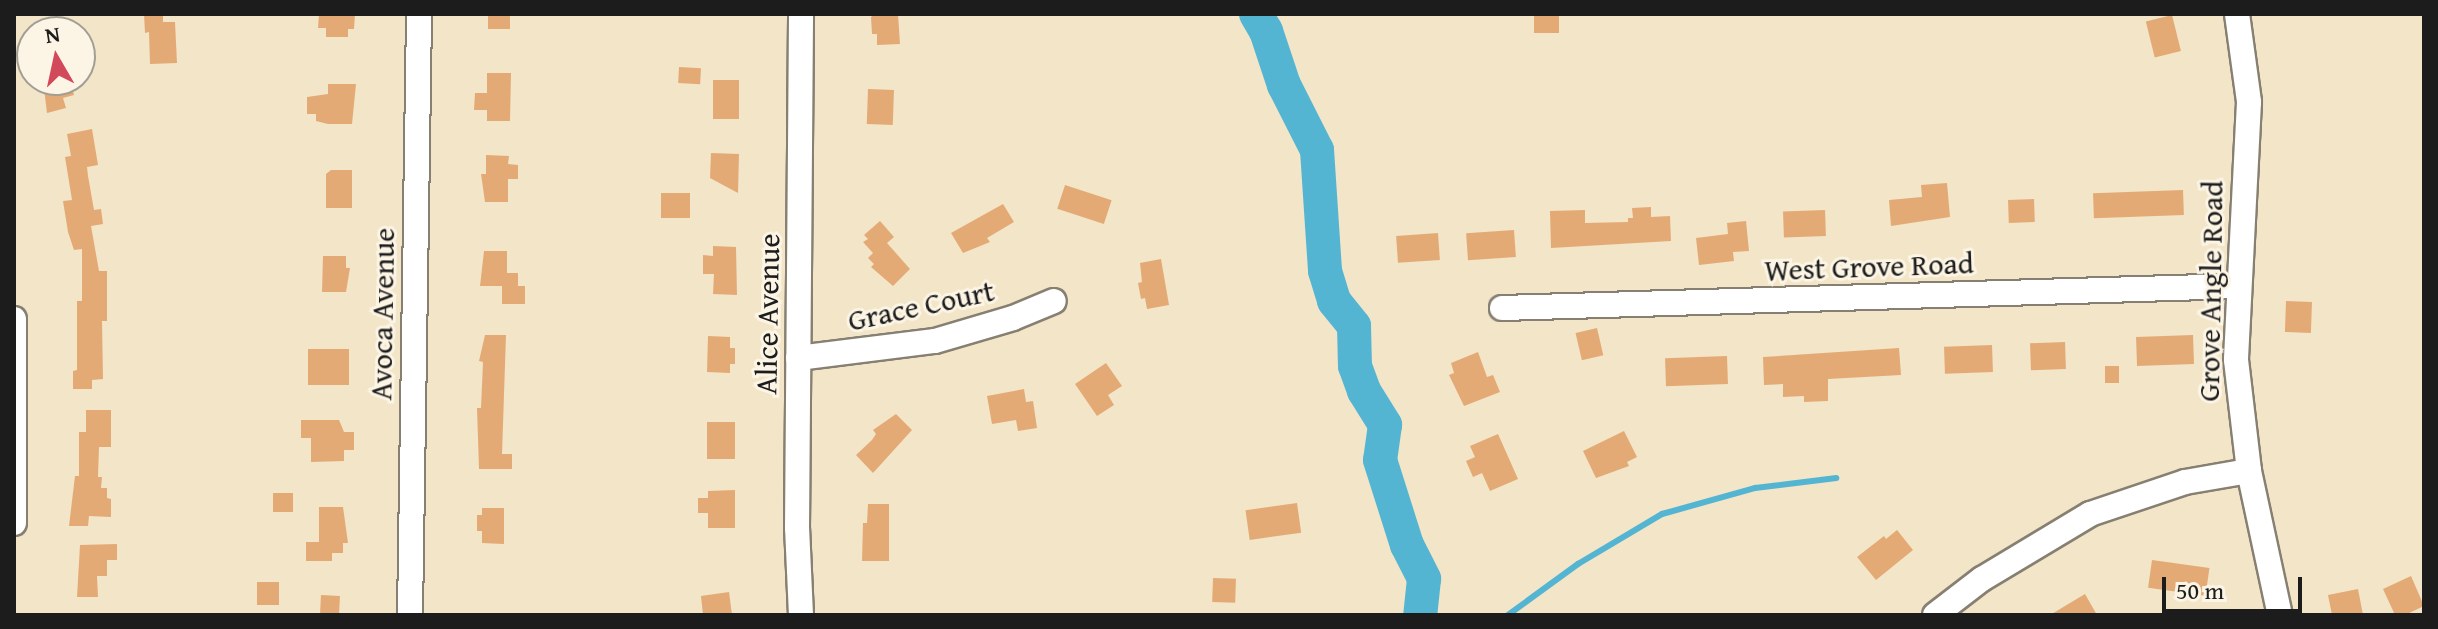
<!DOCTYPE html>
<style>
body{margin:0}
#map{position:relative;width:2438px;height:629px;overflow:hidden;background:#f2e5c8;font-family:"Gentium Book Plus",serif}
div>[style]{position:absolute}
.stream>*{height:6px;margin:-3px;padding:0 3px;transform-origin:3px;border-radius:3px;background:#54b5d3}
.river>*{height:34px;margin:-17px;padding:0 17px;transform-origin:17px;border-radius:17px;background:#54b5d3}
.building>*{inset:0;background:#e4aa75;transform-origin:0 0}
.roads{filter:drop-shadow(2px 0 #878072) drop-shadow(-2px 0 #878072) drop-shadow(0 2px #878072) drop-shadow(0 -2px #878072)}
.minor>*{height:24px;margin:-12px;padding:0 12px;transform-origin:12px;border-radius:12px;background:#fff}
span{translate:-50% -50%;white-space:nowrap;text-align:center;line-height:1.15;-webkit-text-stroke:6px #fcf5e5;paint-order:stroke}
.street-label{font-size:30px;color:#1c1c1c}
.frame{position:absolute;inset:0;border:16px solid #1c1c1c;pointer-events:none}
.north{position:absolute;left:16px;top:16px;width:80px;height:80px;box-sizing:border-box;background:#fcf5e5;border:2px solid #a29e95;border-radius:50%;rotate:351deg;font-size:22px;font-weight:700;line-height:32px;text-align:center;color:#1c1c1c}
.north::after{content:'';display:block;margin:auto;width:28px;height:36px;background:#d1495b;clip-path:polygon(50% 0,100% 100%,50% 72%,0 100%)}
.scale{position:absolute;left:2162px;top:577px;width:140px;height:36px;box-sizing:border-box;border:4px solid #1c1c1c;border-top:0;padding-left:10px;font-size:24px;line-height:28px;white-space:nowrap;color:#1c1c1c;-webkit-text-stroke:6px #fcf5e5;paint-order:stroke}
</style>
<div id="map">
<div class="stream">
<i style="left:1508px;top:615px;width:87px;rotate:-36.1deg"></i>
<i style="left:1578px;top:564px;width:98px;rotate:-30.8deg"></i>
<i style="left:1662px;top:514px;width:97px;rotate:-15.6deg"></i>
<i style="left:1755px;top:488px;width:82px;rotate:-7deg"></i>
</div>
<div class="river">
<i style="left:1256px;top:14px;width:20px;rotate:60deg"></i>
<i style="left:1266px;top:31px;width:57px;rotate:71.6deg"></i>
<i style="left:1284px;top:85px;width:73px;rotate:63.1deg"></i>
<i style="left:1317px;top:150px;width:121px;rotate:86.2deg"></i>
<i style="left:1325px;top:271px;width:31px;rotate:73deg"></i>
<i style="left:1334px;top:301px;width:32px;rotate:51deg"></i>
<i style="left:1354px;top:326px;width:40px;rotate:88.6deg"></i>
<i style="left:1355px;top:366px;width:27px;rotate:70deg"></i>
<i style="left:1364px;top:391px;width:40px;rotate:58deg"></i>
<i style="left:1385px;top:425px;width:35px;rotate:98deg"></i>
<i style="left:1380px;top:460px;width:89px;rotate:72.4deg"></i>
<i style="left:1407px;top:545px;width:38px;rotate:63deg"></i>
<i style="left:1424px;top:579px;width:36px;rotate:96deg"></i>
</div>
<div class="building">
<i style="clip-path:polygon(144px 14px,163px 14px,163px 22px,175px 22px,177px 63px,150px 64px,149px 32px,145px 33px)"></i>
<i style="clip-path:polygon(319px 14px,355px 14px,354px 29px,348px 29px,348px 37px,326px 37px,326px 28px,318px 28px)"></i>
<i style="left:488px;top:14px;width:22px;height:15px"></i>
<i style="clip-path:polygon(875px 14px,898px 14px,900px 44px,877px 45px,877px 34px,872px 34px,871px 17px)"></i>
<i style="left:1534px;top:14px;width:25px;height:19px"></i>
<i style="left:2172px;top:15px;width:37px;height:27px;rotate:76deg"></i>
<i style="left:679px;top:67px;width:22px;height:16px;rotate:3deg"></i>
<i style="clip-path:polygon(487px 73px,511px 73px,510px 121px,487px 121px,487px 110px,474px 110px,475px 93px,487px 93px)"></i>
<i style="clip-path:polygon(43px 80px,70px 80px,74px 95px,63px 98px,66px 108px,47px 113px)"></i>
<i style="left:713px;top:80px;width:26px;height:39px"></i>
<i style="clip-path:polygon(328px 84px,356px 84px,352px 124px,328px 124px,316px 121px,316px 114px,307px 114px,307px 97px,328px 94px)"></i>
<i style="left:868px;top:89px;width:26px;height:35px;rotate:2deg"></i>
<i style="clip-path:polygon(92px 129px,98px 165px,87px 167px,88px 176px,94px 210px,101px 209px,103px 224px,91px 226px,99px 271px,107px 271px,107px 321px,102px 321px,103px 379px,92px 380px,92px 389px,73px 389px,73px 371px,77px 370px,77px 301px,82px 301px,82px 249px,74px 250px,68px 232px,63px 201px,72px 200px,65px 157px,71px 156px,67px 134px)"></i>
<i style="clip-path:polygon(711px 153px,739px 154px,738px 193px,710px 178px)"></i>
<i style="clip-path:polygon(486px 155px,509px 156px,508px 164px,518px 165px,518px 179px,508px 179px,508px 202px,485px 202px,481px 174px,486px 174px)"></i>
<i style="clip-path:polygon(331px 170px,352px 170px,352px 208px,326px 208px,326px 174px)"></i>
<i style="clip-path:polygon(1947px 183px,1950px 217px,1891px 226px,1889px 200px,1922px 197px,1921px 185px)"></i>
<i style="left:1065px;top:185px;width:49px;height:25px;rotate:18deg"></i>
<i style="left:2183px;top:190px;width:25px;height:90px;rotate:88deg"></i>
<i style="left:690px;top:193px;width:25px;height:29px;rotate:90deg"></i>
<i style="left:2034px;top:199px;width:23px;height:26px;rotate:88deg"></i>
<i style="clip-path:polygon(1003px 204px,1014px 222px,987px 238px,990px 242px,963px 253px,951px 233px)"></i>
<i style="clip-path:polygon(1651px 207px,1651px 217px,1670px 216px,1671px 241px,1551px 248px,1550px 211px,1585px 210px,1585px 223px,1628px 222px,1628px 218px,1633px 218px,1632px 208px)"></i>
<i style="left:1825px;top:210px;width:26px;height:42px;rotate:88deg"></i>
<i style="clip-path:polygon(880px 221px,894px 237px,887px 243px,910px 269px,893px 286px,871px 267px,874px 264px,868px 258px,873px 253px,863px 242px,868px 239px,864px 235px)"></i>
<i style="clip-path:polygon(1746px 221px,1749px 251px,1733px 252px,1734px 261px,1699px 265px,1696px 238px,1728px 234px,1727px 223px)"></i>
<i style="left:1514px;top:230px;width:27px;height:48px;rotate:86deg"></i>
<i style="left:1438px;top:233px;width:27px;height:42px;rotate:86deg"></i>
<i style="clip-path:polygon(713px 246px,736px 247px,737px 295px,713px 294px,714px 274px,703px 274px,703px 255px,713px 256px)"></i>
<i style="clip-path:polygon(484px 251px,507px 251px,507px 273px,518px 273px,518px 286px,525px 286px,525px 304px,502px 304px,502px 286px,480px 286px)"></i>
<i style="clip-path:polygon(323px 256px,346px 256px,346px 268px,350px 268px,346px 292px,322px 292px)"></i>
<i style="clip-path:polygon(1161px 259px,1169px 305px,1147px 309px,1145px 298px,1141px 299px,1138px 283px,1142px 282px,1140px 263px)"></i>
<i style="left:2286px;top:301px;width:26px;height:31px;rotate:2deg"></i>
<i style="left:1597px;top:328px;width:28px;height:22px;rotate:77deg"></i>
<i style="clip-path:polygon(485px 335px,506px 335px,502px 454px,512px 454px,512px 469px,479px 469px,477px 408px,481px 408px,483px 362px,479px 361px)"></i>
<i style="left:2193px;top:335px;width:29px;height:57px;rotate:88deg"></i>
<i style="clip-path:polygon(708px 336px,730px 337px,730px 348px,735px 348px,735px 364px,730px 364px,730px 373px,707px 372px)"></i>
<i style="left:2065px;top:342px;width:27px;height:35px;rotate:88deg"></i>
<i style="left:1992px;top:345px;width:27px;height:48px;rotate:88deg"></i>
<i style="clip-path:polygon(1899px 348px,1901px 375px,1828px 379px,1828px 401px,1804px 402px,1804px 396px,1783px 397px,1783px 384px,1764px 385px,1763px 357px)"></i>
<i style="left:349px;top:349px;width:36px;height:41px;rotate:90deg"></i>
<i style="clip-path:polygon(1478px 352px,1487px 377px,1493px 375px,1500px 392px,1464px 406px,1449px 375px,1454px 373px,1451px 363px)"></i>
<i style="left:1727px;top:356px;width:28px;height:62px;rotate:88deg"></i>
<i style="clip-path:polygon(1106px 363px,1122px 386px,1108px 395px,1114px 405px,1097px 416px,1075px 384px)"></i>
<i style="left:2105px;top:366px;width:14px;height:17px"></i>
<i style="clip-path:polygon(1024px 389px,1026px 402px,1033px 401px,1037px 428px,1018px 431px,1016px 420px,992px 424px,987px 396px)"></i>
<i style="clip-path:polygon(86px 410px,111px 410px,111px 447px,99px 447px,98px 477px,102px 477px,101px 488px,107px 488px,107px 498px,111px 499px,111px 517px,89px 516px,88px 526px,69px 526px,75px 476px,79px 476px,79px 432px,86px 432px)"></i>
<i style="clip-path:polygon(896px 414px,912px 430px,873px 473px,856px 455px,872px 440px,876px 434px,873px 430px)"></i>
<i style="clip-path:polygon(301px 420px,339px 420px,344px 432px,354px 432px,354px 450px,344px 450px,344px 461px,311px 462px,311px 438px,301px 438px)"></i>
<i style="left:707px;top:422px;width:28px;height:37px"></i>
<i style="clip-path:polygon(1624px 431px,1637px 457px,1627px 462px,1629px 466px,1596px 478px,1583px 451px)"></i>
<i style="clip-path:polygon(1498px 434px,1518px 479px,1490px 491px,1482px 473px,1473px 477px,1466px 461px,1475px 457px,1470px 446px)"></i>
<i style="clip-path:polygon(735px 490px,735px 528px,708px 528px,708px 513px,698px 513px,698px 498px,708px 498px,708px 491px)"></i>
<i style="left:273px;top:493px;width:20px;height:19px"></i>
<i style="left:1297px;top:503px;width:30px;height:52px;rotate:82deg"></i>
<i style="clip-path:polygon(868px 504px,889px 504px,889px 561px,862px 561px,863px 523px,867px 523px)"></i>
<i style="clip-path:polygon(319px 507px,343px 507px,348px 543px,343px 543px,343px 553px,332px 553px,332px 561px,306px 561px,306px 542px,319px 542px)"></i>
<i style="clip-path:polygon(482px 508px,504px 508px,504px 544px,482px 543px,482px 531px,477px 531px,477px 515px,482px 515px)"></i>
<i style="clip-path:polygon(1897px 530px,1913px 550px,1876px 580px,1857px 557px,1884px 536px,1886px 539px)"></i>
<i style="clip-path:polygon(117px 544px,117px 560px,107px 560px,107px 576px,97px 576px,98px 597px,77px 597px,80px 545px)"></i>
<i style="left:2152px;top:560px;width:58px;height:28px;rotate:8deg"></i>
<i style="clip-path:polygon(2411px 576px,2424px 606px,2405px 615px,2395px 615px,2383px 589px)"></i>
<i style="left:1213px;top:578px;width:23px;height:24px;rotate:2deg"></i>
<i style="left:257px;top:582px;width:22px;height:23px"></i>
<i style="clip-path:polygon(2358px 589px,2363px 615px,2332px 615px,2328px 595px)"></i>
<i style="clip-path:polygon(729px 592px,732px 615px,703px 615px,701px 596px)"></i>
<i style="clip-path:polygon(2085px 594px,2097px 615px,2050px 615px)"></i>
<i style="left:321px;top:595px;width:19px;height:20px;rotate:3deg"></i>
</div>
<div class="roads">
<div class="minor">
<i style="left:2237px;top:14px;width:89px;rotate:82.2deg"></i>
<i style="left:2249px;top:102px;width:258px;rotate:92.9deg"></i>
<i style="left:2236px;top:360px;width:112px;rotate:83.3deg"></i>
<i style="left:2249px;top:471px;width:147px;rotate:77.9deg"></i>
<i style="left:1502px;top:308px;width:736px;rotate:-1.71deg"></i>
<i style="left:14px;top:319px;width:204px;rotate:90deg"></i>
<i style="left:798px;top:358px;width:138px;rotate:-7.1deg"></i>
<i style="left:935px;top:341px;width:81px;rotate:-16.4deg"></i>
<i style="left:1013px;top:318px;width:44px;rotate:-22.5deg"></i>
<i style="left:410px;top:615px;width:601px;rotate:-89.14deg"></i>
<i style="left:801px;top:615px;width:87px;rotate:-92.6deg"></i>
<i style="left:797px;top:528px;width:514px;rotate:-89.55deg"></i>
<i style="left:1935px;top:615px;width:59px;rotate:-37.5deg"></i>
<i style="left:1982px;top:579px;width:126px;rotate:-31deg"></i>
<i style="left:2090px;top:514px;width:100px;rotate:-18.6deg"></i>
<i style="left:2185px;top:482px;width:65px;rotate:-9.8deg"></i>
</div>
</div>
<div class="street-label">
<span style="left:1869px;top:266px;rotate:-2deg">West Grove Road</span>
<span style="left:2210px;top:291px;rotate:-89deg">Grove Angle Road</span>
<span style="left:921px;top:305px;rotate:-12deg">Grace Court</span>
<span style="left:382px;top:314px;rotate:-89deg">Avoca Avenue</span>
<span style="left:767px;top:314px;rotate:-89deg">Alice Avenue</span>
</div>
<div class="frame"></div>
<div class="north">N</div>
<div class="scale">50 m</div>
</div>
